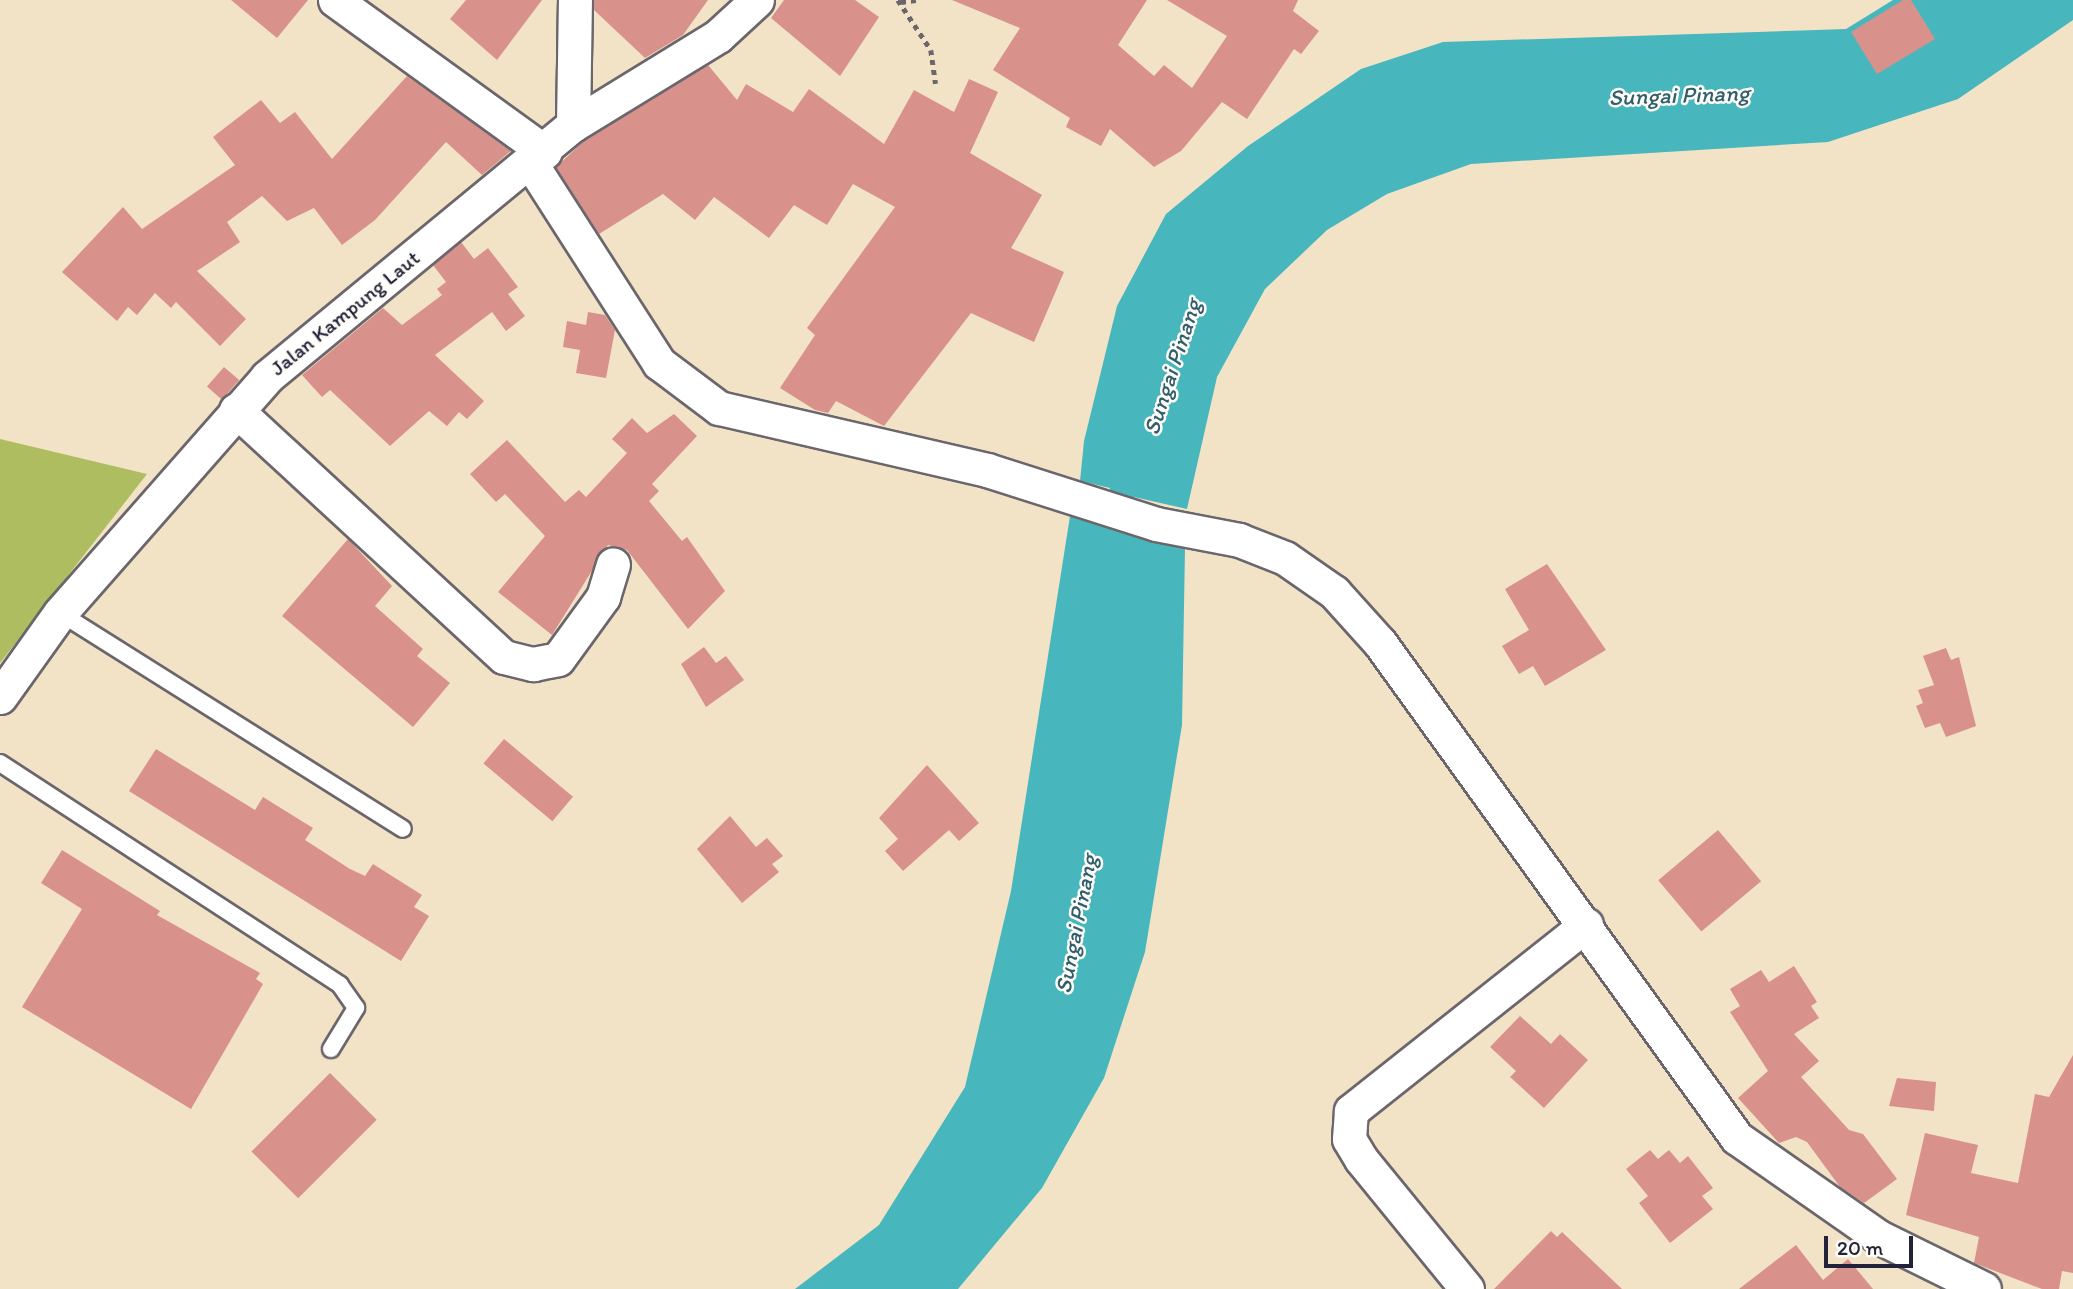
<!DOCTYPE html>
<style>
body{margin:0}
#map{position:relative;width:2073px;height:1289px;overflow:hidden;background:#f2e3c7;font-family:Itim,sans-serif}
div>[style]{position:absolute}
.green>*{inset:0;background:#aebd60}
.water>*{inset:0;background:#47b7bd}
.building>*{inset:0;background:#d9918c;transform-origin:0 0}
.path>*{height:4.5px;margin-top:-2.25px;transform-origin:0;background:repeating-linear-gradient(90deg,#6b666c 0 5px,transparent 0 10px)}
.roads{filter:drop-shadow(2px 0 #6b666c) drop-shadow(-2px 0 #6b666c) drop-shadow(0 2px #6b666c) drop-shadow(0 -2px #6b666c)}
.lane>*{height:16px;margin:-8px;padding:0 8px;transform-origin:8px;border-radius:8px;background:#fff}
.street>*{height:33px;margin:-16.5px;padding:0 16.5px;transform-origin:16.5px;border-radius:16.5px;background:#fff}
span{translate:-50% -50%;white-space:nowrap;text-align:center;line-height:1.15;-webkit-text-stroke:5px #fdfcf7;paint-order:stroke}
.street-label{font-size:21px;color:#22223b}
.water-label{font-size:23px;color:#315e6f;font-style:italic}
.scale{position:absolute;left:1824px;top:1236px;width:89px;height:32px;box-sizing:border-box;border:4px solid #22223b;border-top:0;padding-left:9px;font-size:21px;line-height:24px;white-space:nowrap;color:#22223b;-webkit-text-stroke:5px #fdfcf7;paint-order:stroke}
</style>
<div id="map">
<div class="green">
<i style="clip-path:polygon(0 439px,147px 474px,0 663px)"></i>
</div>
<div class="water">
<i style="clip-path:polygon(1893px 0,2073px 0,2073px 20px,1958px 99px,1828px 142px,1471px 164px,1387px 194px,1327px 230px,1265px 289px,1217px 377px,1187px 509px,1134px 497px,1127px 529px,1185px 548px,1182px 725px,1145px 952px,1104px 1078px,1042px 1188px,958px 1289px,795px 1289px,879px 1225px,965px 1087px,1011px 891px,1070px 516px,1101px 524px,1110px 488px,1080px 481px,1084px 441px,1117px 306px,1166px 214px,1248px 146px,1361px 69px,1443px 42px,1846px 29px)"></i>
</div>
<div class="building">
<i style="clip-path:polygon(231px 0,308px 0,277px 38px)"></i>
<i style="clip-path:polygon(466px 0,542px 0,497px 60px,450px 19px)"></i>
<i style="clip-path:polygon(594px 0,708px 0,683px 35px,645px 58px,594px 10px)"></i>
<i style="clip-path:polygon(784px 0,855px 0,879px 17px,840px 76px,771px 18px)"></i>
<i style="clip-path:polygon(952px 0,1147px 0,1118px 45px,1154px 76px,1164px 65px,1192px 88px,1227px 36px,1167px 0,1298px 0,1293px 11px,1319px 31px,1301px 54px,1294px 49px,1247px 119px,1222px 102px,1181px 151px,1154px 167px,1110px 129px,1101px 146px,1066px 127px,1070px 118px,993px 70px,1020px 28px)"></i>
<i style="clip-path:polygon(1903px 0,1911px 0,1935px 39px,1877px 74px,1851px 32px)"></i>
<i style="clip-path:polygon(708px 65px,737px 100px,746px 84px,793px 112px,809px 89px,884px 144px,914px 90px,954px 112px,969px 79px,998px 92px,970px 153px,1042px 195px,1011px 248px,1064px 272px,1034px 342px,971px 313px,884px 426px,836px 401px,828px 413px,815px 410px,780px 388px,815px 335px,807px 328px,895px 207px,853px 184px,827px 225px,794px 205px,769px 238px,714px 197px,695px 220px,663px 194px,599px 234px,556px 167px,584px 141px)"></i>
<i style="clip-path:polygon(407px 76px,511px 151px,482px 175px,446px 142px,375px 220px,342px 245px,314px 208px,287px 221px,262px 196px,227px 222px,240px 242px,197px 271px,246px 319px,220px 346px,176px 302px,171px 308px,155px 293px,137px 315px,128px 307px,117px 321px,62px 272px,123px 207px,142px 229px,235px 165px,213px 137px,261px 100px,280px 123px,295px 112px,332px 159px)"></i>
<i style="clip-path:polygon(461px 242px,474px 259px,488px 248px,518px 287px,508px 294px,525px 316px,506px 331px,492px 312px,435px 355px,484px 401px,467px 419px,459px 412px,447px 426px,429px 411px,390px 446px,330px 390px,322px 397px,302px 375px,383px 308px,402px 325px,442px 295px,437px 289px,446px 282px,433px 265px)"></i>
<i style="clip-path:polygon(588px 312px,605px 315px,615px 330px,606px 378px,576px 373px,580px 350px,563px 347px,567px 321px,586px 325px)"></i>
<i style="left:224px;top:367px;width:20px;height:26px;rotate:41deg"></i>
<i style="clip-path:polygon(674px 414px,697px 436px,652px 484px,659px 491px,649px 501px,682px 541px,687px 537px,725px 591px,688px 629px,627px 550px,608px 545px,552px 635px,498px 592px,545px 536px,505px 494px,496px 502px,470px 474px,507px 440px,565px 502px,579px 490px,586px 497px,627px 453px,612px 439px,632px 418px,647px 433px)"></i>
<i style="clip-path:polygon(348px 539px,392px 586px,375px 606px,423px 649px,417px 656px,450px 683px,413px 727px,282px 616px)"></i>
<i style="clip-path:polygon(1547px 564px,1606px 650px,1545px 686px,1533px 666px,1519px 674px,1502px 646px,1529px 630px,1505px 589px)"></i>
<i style="clip-path:polygon(704px 647px,716px 663px,726px 656px,744px 680px,706px 707px,681px 664px)"></i>
<i style="clip-path:polygon(1946px 648px,1951px 660px,1959px 657px,1976px 726px,1946px 737px,1940px 723px,1925px 728px,1916px 706px,1923px 703px,1918px 690px,1934px 685px,1923px 656px)"></i>
<i style="left:504px;top:739px;width:90px;height:32px;rotate:40deg"></i>
<i style="clip-path:polygon(156px 749px,255px 810px,263px 797px,313px 828px,305px 840px,350px 869px,365px 876px,373px 864px,422px 895px,414px 907px,429px 916px,401px 961px,129px 791px)"></i>
<i style="clip-path:polygon(927px 765px,979px 823px,959px 841px,949px 830px,903px 871px,885px 851px,898px 839px,879px 818px)"></i>
<i style="clip-path:polygon(730px 816px,756px 847px,767px 838px,783px 856px,772px 864px,779px 872px,742px 903px,697px 849px)"></i>
<i style="left:1718px;top:830px;width:67px;height:78px;rotate:50deg"></i>
<i style="clip-path:polygon(62px 850px,160px 911px,157px 915px,260px 973px,256px 979px,263px 984px,191px 1109px,22px 1007px,82px 909px,41px 883px)"></i>
<i style="clip-path:polygon(1794px 966px,1817px 1002px,1811px 1006px,1819px 1018px,1794px 1034px,1819px 1061px,1801px 1077px,1849px 1130px,1863px 1134px,1897px 1179px,1864px 1203px,1840px 1187px,1807px 1142px,1796px 1137px,1779px 1143px,1738px 1098px,1768px 1071px,1730px 1012px,1740px 1006px,1730px 989px,1761px 970px,1769px 982px)"></i>
<i style="clip-path:polygon(1520px 1016px,1551px 1044px,1560px 1034px,1588px 1060px,1544px 1108px,1510px 1077px,1516px 1071px,1490px 1047px)"></i>
<i style="clip-path:polygon(2073px 1055px,2073px 1273px,2062px 1271px,2059px 1289px,2042px 1289px,1974px 1263px,1979px 1237px,1906px 1215px,1925px 1133px,1978px 1145px,1971px 1173px,2018px 1183px,2035px 1094px,2049px 1097px)"></i>
<i style="left:330px;top:1073px;width:66px;height:111px;rotate:45deg"></i>
<i style="clip-path:polygon(1897px 1078px,1936px 1082px,1934px 1111px,1889px 1106px)"></i>
<i style="clip-path:polygon(1650px 1150px,1658px 1159px,1669px 1150px,1680px 1163px,1688px 1156px,1713px 1188px,1702px 1196px,1713px 1209px,1670px 1243px,1639px 1203px,1648px 1196px,1626px 1169px)"></i>
<i style="clip-path:polygon(1551px 1231px,1557px 1237px,1562px 1232px,1622px 1289px,1494px 1289px)"></i>
<i style="clip-path:polygon(1796px 1245px,1823px 1280px,1848px 1259px,1873px 1289px,1739px 1289px)"></i>
</div>
<div class="path">
<i style="left:898px;top:0;width:60px;rotate:56.6deg"></i>
<i style="left:931px;top:50px;width:34px;rotate:82deg"></i>
<i style="left:901px;top:2px;width:15px;rotate:-8deg"></i>
</div>
<div class="roads">
<div class="lane">
<i style="left:60px;top:613px;width:405px;rotate:32.2deg"></i>
<i style="left:0;top:763px;width:406px;rotate:33.1deg"></i>
<i style="left:340px;top:985px;width:28px;rotate:55deg"></i>
<i style="left:356px;top:1008px;width:48px;rotate:121.4deg"></i>
</div>
<div class="street">
<i style="left:335px;top:0;width:259px;rotate:35.9deg"></i>
<i style="left:573px;top:125px;width:125px;rotate:-89.1deg"></i>
<i style="left:530px;top:162px;width:239px;rotate:57.3deg"></i>
<i style="left:659px;top:363px;width:75px;rotate:36.9deg"></i>
<i style="left:719px;top:408px;width:275px;rotate:13deg"></i>
<i style="left:987px;top:470px;width:177px;rotate:17.7deg"></i>
<i style="left:1156px;top:524px;width:85px;rotate:10.9deg"></i>
<i style="left:1239px;top:540px;width:49px;rotate:21.4deg"></i>
<i style="left:1285px;top:558px;width:60px;rotate:34.8deg"></i>
<i style="left:1334px;top:592px;width:69px;rotate:48deg"></i>
<i style="left:1380px;top:643px;width:610px;rotate:54.2deg"></i>
<i style="left:1737px;top:1138px;width:173px;rotate:34.9deg"></i>
<i style="left:1879px;top:1237px;width:117px;rotate:26.3deg"></i>
<i style="left:236px;top:410px;width:364px;rotate:42.7deg"></i>
<i style="left:504px;top:657px;width:30px;rotate:14deg"></i>
<i style="left:533px;top:664px;width:25px;rotate:-11deg"></i>
<i style="left:558px;top:659px;width:77px;rotate:-54deg"></i>
<i style="left:603px;top:597px;width:34px;rotate:-73deg"></i>
<i style="left:0;top:697px;width:103px;rotate:-54.5deg"></i>
<i style="left:60px;top:613px;width:314px;rotate:-48.7deg"></i>
<i style="left:267px;top:377px;width:396px;rotate:-39.5deg"></i>
<i style="left:573px;top:125px;width:170px;rotate:-31.5deg"></i>
<i style="left:718px;top:36px;width:53px;rotate:-42.7deg"></i>
<i style="left:1467px;top:1289px;width:168px;rotate:-129.2deg"></i>
<i style="left:1361px;top:1159px;width:23px;rotate:-121deg"></i>
<i style="left:1349px;top:1139px;width:28px;rotate:-86deg"></i>
<i style="left:1351px;top:1111px;width:300px;rotate:-38.4deg"></i>
</div>
</div>
<div class="street-label">
<span style="left:345px;top:313px;rotate:-39deg">Jalan Kampung Laut</span>
</div>
<div class="water-label">
<span style="left:1679px;top:95px;rotate:-2deg">Sungai Pinang</span>
<span style="left:1172px;top:367px;rotate:-72deg">Sungai Pinang</span>
<span style="left:1076px;top:924px;rotate:-79deg">Sungai Pinang</span>
</div>
<div class="scale">20 m</div>
</div>
